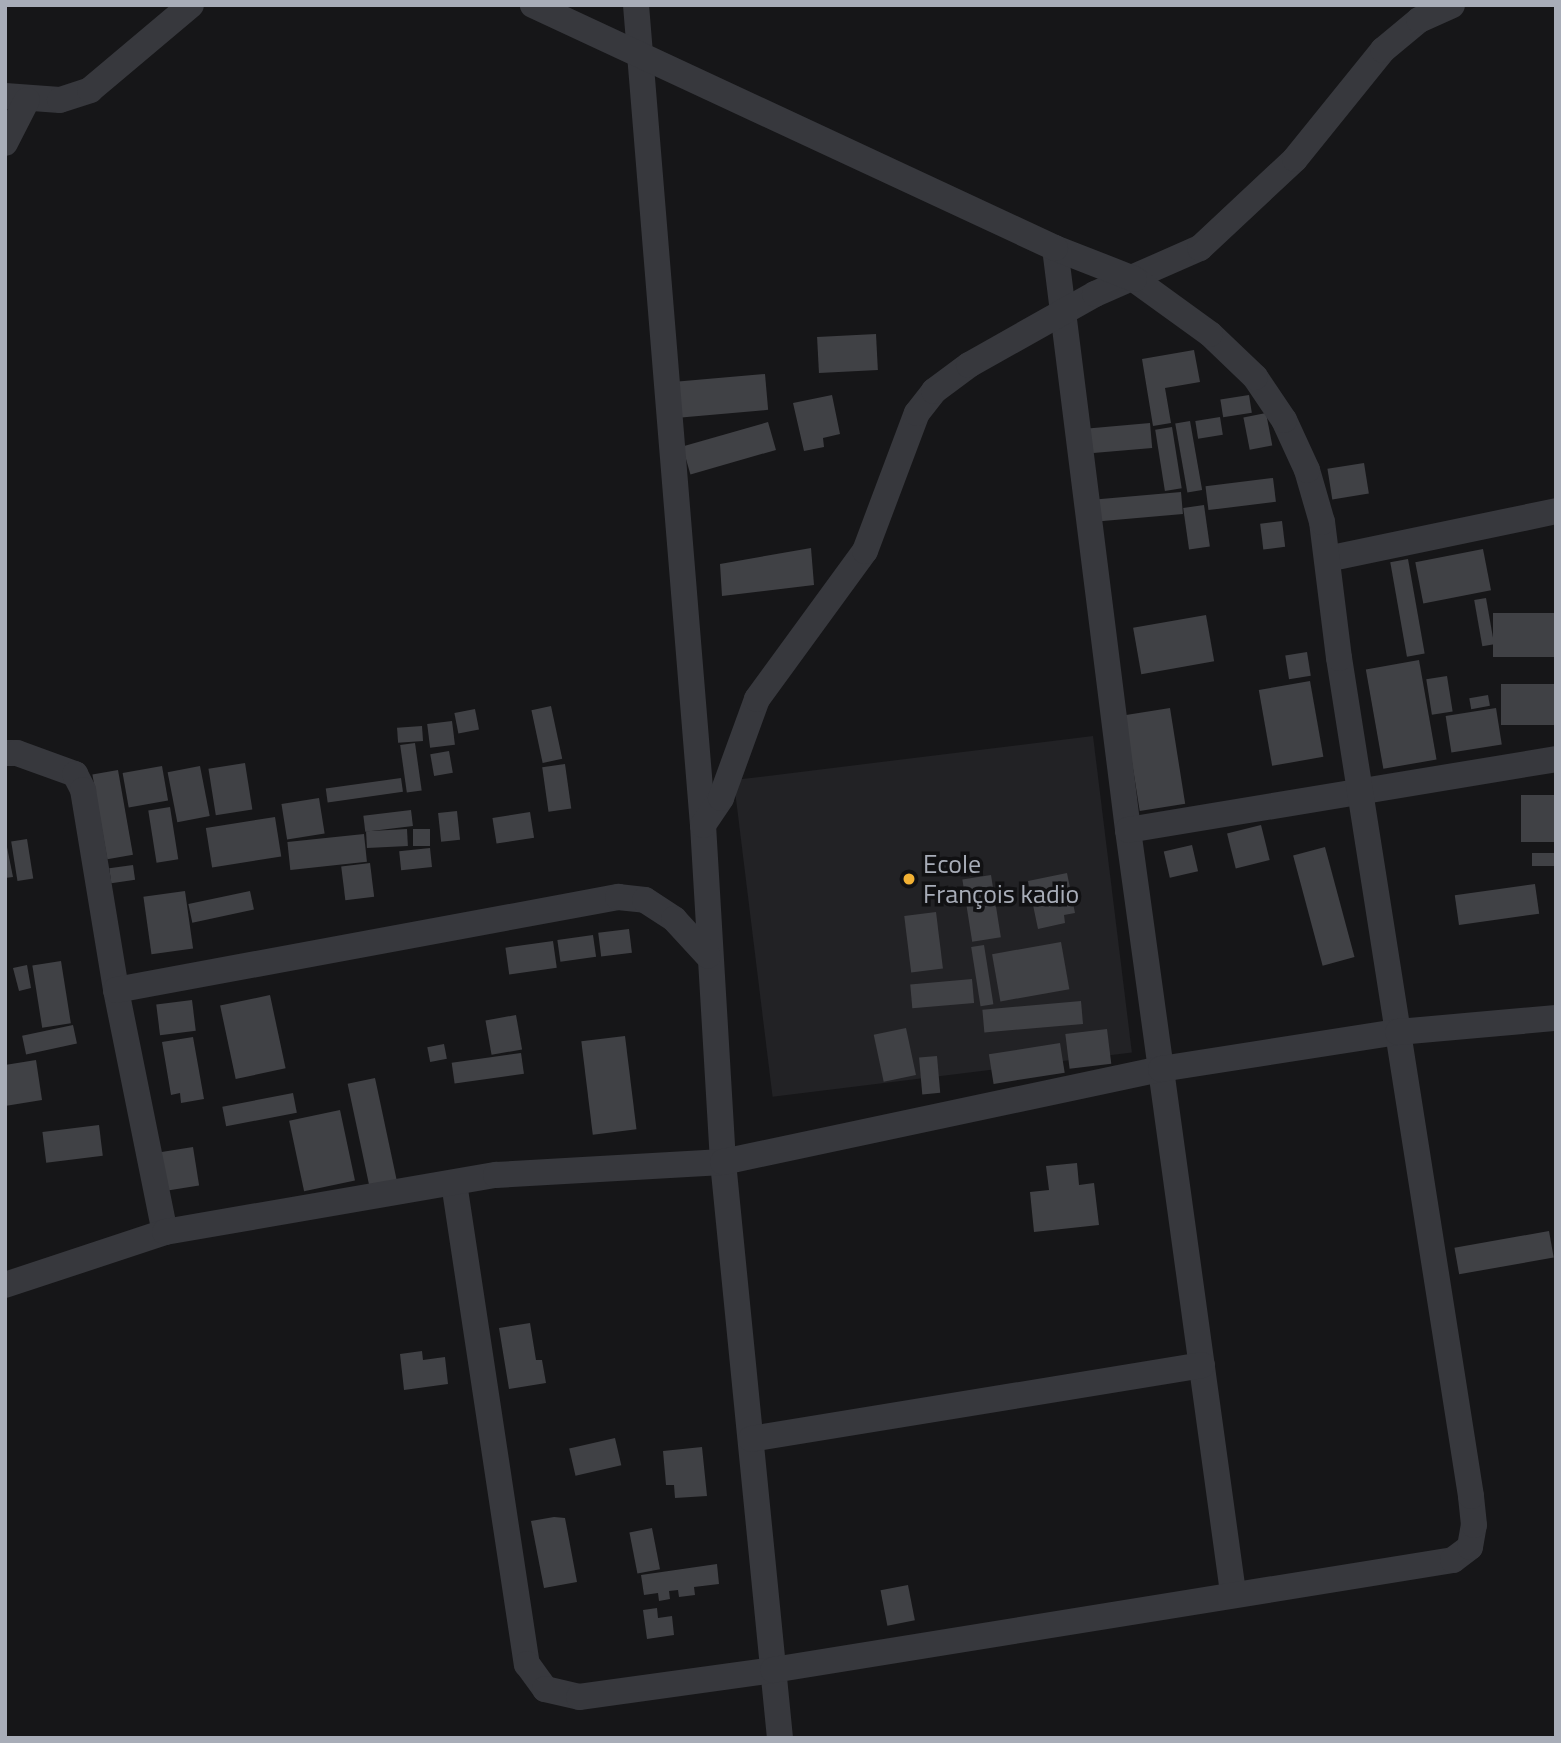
<!DOCTYPE html>
<meta charset="utf-8">
<style>
body{margin:0}
#map{position:relative;width:1561px;height:1743px;overflow:hidden;background:#161618;font-family:"Titillium Web",sans-serif}
div>[style]{position:absolute}
.built>*{inset:0;background:#222225;transform-origin:0 0}
.building>*{inset:0;background:#404145;transform-origin:0 0}
.minor>*{height:26px;margin:-13px;padding:0 13px;transform-origin:13px;border-radius:13px;background:#37383d}
.dots>*{width:19px;height:19px;translate:-50% -50%;box-sizing:border-box;border:4px solid #111113;border-radius:50%}
span{translate:-50% -50%;white-space:nowrap;text-align:center;line-height:1.15;-webkit-text-stroke:7px #111113;paint-order:stroke}
.poi-label{font-size:26px;color:#a8adb8}
.left{translate:0 -50%;text-align:left}
.frame{position:absolute;inset:0;border:7px solid #a8adb8;pointer-events:none}
</style>
<div id="map">
<div class="built">
<i style="left:1093px;top:736px;width:319px;height:362px;rotate:83deg"></i>
</div>
<div class="building">
<i style="left:876px;top:334px;width:36px;height:59px;rotate:87deg"></i>
<i style="clip-path:polygon(1194px 350px,1200px 382px,1165px 388px,1171px 423px,1153px 426px,1142px 359px)"></i>
<i style="left:765px;top:374px;width:36px;height:90px;rotate:85deg"></i>
<i style="clip-path:polygon(832px 395px,840px 434px,823px 438px,824px 447px,804px 451px,793px 403px)"></i>
<i style="left:1249px;top:395px;width:18px;height:29px;rotate:81deg"></i>
<i style="left:1266px;top:413px;width:33px;height:23px;rotate:79deg"></i>
<i style="left:1220px;top:417px;width:18px;height:25px;rotate:81deg"></i>
<i style="left:1190px;top:421px;width:70px;height:15px;rotate:80deg"></i>
<i style="left:768px;top:422px;width:29px;height:89px;rotate:74deg"></i>
<i style="left:1150px;top:423px;width:25px;height:65px;rotate:85deg"></i>
<i style="left:1172px;top:427px;width:62px;height:17px;rotate:81deg"></i>
<i style="left:1364px;top:463px;width:31px;height:37px;rotate:81deg"></i>
<i style="left:1273px;top:478px;width:24px;height:68px;rotate:83deg"></i>
<i style="left:1181px;top:492px;width:22px;height:86px;rotate:85deg"></i>
<i style="left:1204px;top:505px;width:42px;height:21px;rotate:82deg"></i>
<i style="left:1282px;top:521px;width:26px;height:22px;rotate:83deg"></i>
<i style="clip-path:polygon(811px 548px,814px 585px,722px 596px,720px 564px)"></i>
<i style="left:1483px;top:549px;width:42px;height:69px;rotate:79deg"></i>
<i style="left:1408px;top:559px;width:96px;height:18px;rotate:80deg"></i>
<i style="left:1486px;top:598px;width:47px;height:12px;rotate:80deg"></i>
<i style="left:1556px;top:613px;width:44px;height:63px;rotate:90deg"></i>
<i style="left:1206px;top:615px;width:47px;height:74px;rotate:80deg"></i>
<i style="left:1307px;top:652px;width:24px;height:22px;rotate:81deg"></i>
<i style="left:1419px;top:660px;width:101px;height:54px;rotate:80deg"></i>
<i style="left:1447px;top:676px;width:36px;height:21px;rotate:81deg"></i>
<i style="left:1310px;top:681px;width:77px;height:52px;rotate:80deg"></i>
<i style="left:1556px;top:684px;width:41px;height:55px;rotate:90deg"></i>
<i style="left:1488px;top:695px;width:11px;height:19px;rotate:80deg"></i>
<i style="left:551px;top:706px;width:54px;height:20px;rotate:78deg"></i>
<i style="left:1170px;top:708px;width:97px;height:46px;rotate:81deg"></i>
<i style="left:1496px;top:708px;width:37px;height:51px;rotate:81deg"></i>
<i style="left:475px;top:709px;width:21px;height:21px;rotate:79deg"></i>
<i style="left:452px;top:721px;width:24px;height:25px;rotate:83deg"></i>
<i style="left:422px;top:726px;width:15px;height:25px;rotate:86deg"></i>
<i style="left:415px;top:743px;width:48px;height:15px;rotate:82deg"></i>
<i style="left:449px;top:751px;width:22px;height:19px;rotate:80deg"></i>
<i style="left:245px;top:763px;width:47px;height:37px;rotate:81deg"></i>
<i style="left:565px;top:764px;width:45px;height:23px;rotate:82deg"></i>
<i style="left:162px;top:766px;width:35px;height:40px;rotate:80deg"></i>
<i style="left:200px;top:766px;width:51px;height:33px;rotate:79deg"></i>
<i style="left:118px;top:770px;width:86px;height:26px;rotate:80deg"></i>
<i style="left:401px;top:778px;width:14px;height:76px;rotate:82deg"></i>
<i style="left:1556px;top:795px;width:47px;height:35px;rotate:90deg"></i>
<i style="left:319px;top:798px;width:36px;height:38px;rotate:81deg"></i>
<i style="left:170px;top:807px;width:53px;height:22px;rotate:81deg"></i>
<i style="left:411px;top:810px;width:16px;height:48px;rotate:83deg"></i>
<i style="left:457px;top:811px;width:29px;height:19px;rotate:84deg"></i>
<i style="left:530px;top:812px;width:26px;height:38px;rotate:81deg"></i>
<i style="left:275px;top:817px;width:40px;height:70px;rotate:81deg"></i>
<i style="left:1261px;top:825px;width:36px;height:35px;rotate:76deg"></i>
<i style="left:407px;top:829px;width:17px;height:41px;rotate:87deg"></i>
<i style="left:413px;top:829px;width:17px;height:17px"></i>
<i style="left:364px;top:834px;width:28px;height:77px;rotate:84deg"></i>
<i style="clip-path:polygon(5px 837px,13px 877px,5px 878px)"></i>
<i style="left:27px;top:839px;width:40px;height:16px;rotate:81deg"></i>
<i style="left:1192px;top:845px;width:27px;height:29px;rotate:77deg"></i>
<i style="left:1325px;top:847px;width:114px;height:33px;rotate:75deg"></i>
<i style="left:430px;top:848px;width:19px;height:31px;rotate:84deg"></i>
<i style="left:1556px;top:853px;width:13px;height:24px;rotate:90deg"></i>
<i style="left:370px;top:863px;width:34px;height:29px;rotate:83deg"></i>
<i style="left:133px;top:865px;width:15px;height:24px;rotate:82deg"></i>
<i style="clip-path:polygon(1067px 873px,1075px 913px,1064px 915px,1065px 923px,1038px 929px,1028px 881px)"></i>
<i style="left:991px;top:875px;width:63px;height:29px;rotate:81deg"></i>
<i style="left:1535px;top:884px;width:30px;height:81px;rotate:82deg"></i>
<i style="left:185px;top:891px;width:58px;height:42px;rotate:82deg"></i>
<i style="left:250px;top:891px;width:19px;height:63px;rotate:78deg"></i>
<i style="left:936px;top:912px;width:57px;height:32px;rotate:83deg"></i>
<i style="left:629px;top:929px;width:24px;height:31px;rotate:83deg"></i>
<i style="left:593px;top:935px;width:22px;height:36px;rotate:82deg"></i>
<i style="left:553px;top:941px;width:27px;height:48px;rotate:82deg"></i>
<i style="left:1061px;top:942px;width:48px;height:70px;rotate:80deg"></i>
<i style="left:984px;top:945px;width:60px;height:13px;rotate:81deg"></i>
<i style="left:61px;top:961px;width:63px;height:29px;rotate:81deg"></i>
<i style="clip-path:polygon(27px 965px,31px 988px,19px 991px,13px 968px)"></i>
<i style="left:972px;top:979px;width:24px;height:62px;rotate:85deg"></i>
<i style="left:270px;top:995px;width:75px;height:51px;rotate:78deg"></i>
<i style="left:192px;top:1000px;width:31px;height:36px;rotate:83deg"></i>
<i style="left:1081px;top:1001px;width:23px;height:99px;rotate:85deg"></i>
<i style="left:516px;top:1015px;width:35px;height:31px;rotate:80deg"></i>
<i style="left:73px;top:1025px;width:19px;height:52px;rotate:78deg"></i>
<i style="left:906px;top:1028px;width:48px;height:33px;rotate:78deg"></i>
<i style="left:1107px;top:1029px;width:35px;height:42px;rotate:83deg"></i>
<i style="left:625px;top:1036px;width:94px;height:44px;rotate:83deg"></i>
<i style="clip-path:polygon(193px 1037px,204px 1099px,181px 1103px,180px 1093px,171px 1095px,162px 1042px)"></i>
<i style="left:1060px;top:1043px;width:30px;height:72px;rotate:81deg"></i>
<i style="left:444px;top:1044px;width:15px;height:17px;rotate:79deg"></i>
<i style="left:521px;top:1053px;width:21px;height:70px;rotate:82deg"></i>
<i style="left:937px;top:1056px;width:37px;height:18px;rotate:85deg"></i>
<i style="clip-path:polygon(36px 1060px,42px 1100px,5px 1106px,5px 1065px)"></i>
<i style="left:375px;top:1078px;width:104px;height:28px;rotate:78deg"></i>
<i style="left:293px;top:1093px;width:20px;height:72px;rotate:79deg"></i>
<i style="left:340px;top:1110px;width:72px;height:52px;rotate:78deg"></i>
<i style="left:99px;top:1125px;width:31px;height:57px;rotate:83deg"></i>
<i style="left:193px;top:1147px;width:39px;height:35px;rotate:81deg"></i>
<i style="clip-path:polygon(1077px 1163px,1079px 1185px,1094px 1183px,1099px 1225px,1034px 1232px,1030px 1192px,1049px 1190px,1046px 1166px)"></i>
<i style="left:1549px;top:1231px;width:27px;height:96px;rotate:80deg"></i>
<i style="clip-path:polygon(530px 1323px,536px 1360px,542px 1360px,546px 1383px,509px 1389px,499px 1328px)"></i>
<i style="clip-path:polygon(422px 1351px,423px 1360px,445px 1357px,448px 1384px,404px 1390px,400px 1354px)"></i>
<i style="left:615px;top:1438px;width:28px;height:47px;rotate:77deg"></i>
<i style="clip-path:polygon(702px 1447px,707px 1496px,675px 1498px,674px 1485px,666px 1485px,663px 1451px)"></i>
<i style="clip-path:polygon(554px 1517px,565px 1518px,577px 1582px,544px 1588px,531px 1521px)"></i>
<i style="left:652px;top:1528px;width:42px;height:23px;rotate:79deg"></i>
<i style="clip-path:polygon(717px 1564px,719px 1584px,694px 1587px,695px 1595px,679px 1597px,678px 1590px,669px 1591px,670px 1599px,659px 1601px,658px 1593px,644px 1595px,641px 1575px)"></i>
<i style="left:908px;top:1585px;width:36px;height:28px;rotate:79deg"></i>
<i style="clip-path:polygon(657px 1608px,658px 1618px,672px 1616px,674px 1635px,647px 1639px,643px 1610px)"></i>
</div>
<div class="minor">
<i style="left:636px;top:5px;width:823px;rotate:85.33deg"></i>
<i style="left:703px;top:825px;width:338px;rotate:86.6deg"></i>
<i style="left:723px;top:1162px;width:579px;rotate:84.35deg"></i>
<i style="left:5px;top:96px;width:55px;rotate:4.2deg"></i>
<i style="left:60px;top:100px;width:32px;rotate:-18deg"></i>
<i style="left:90px;top:90px;width:132px;rotate:-40.1deg"></i>
<i style="left:5px;top:143px;width:48px;rotate:-62.9deg"></i>
<i style="left:1055px;top:248px;width:587px;rotate:82.85deg"></i>
<i style="left:1128px;top:830px;width:770px;rotate:82.16deg"></i>
<i style="left:1327px;top:559px;width:234px;rotate:-11.8deg"></i>
<i style="left:5px;top:753px;width:12px"></i>
<i style="left:17px;top:753px;width:62px;rotate:19.9deg"></i>
<i style="left:75px;top:774px;width:18px;rotate:63deg"></i>
<i style="left:83px;top:790px;width:203px;rotate:80.6deg"></i>
<i style="left:116px;top:990px;width:247px;rotate:78.6deg"></i>
<i style="left:703px;top:825px;width:32px;rotate:-56deg"></i>
<i style="left:721px;top:798px;width:105px;rotate:-70deg"></i>
<i style="left:757px;top:699px;width:183px;rotate:-53.9deg"></i>
<i style="left:865px;top:551px;width:147px;rotate:-69.4deg"></i>
<i style="left:917px;top:413px;width:28px;rotate:-52deg"></i>
<i style="left:934px;top:391px;width:44px;rotate:-36.6deg"></i>
<i style="left:969px;top:365px;width:145px;rotate:-29.4deg"></i>
<i style="left:1095px;top:294px;width:115px;rotate:-23.7deg"></i>
<i style="left:1200px;top:248px;width:130px;rotate:-43.1deg"></i>
<i style="left:1295px;top:159px;width:140px;rotate:-51.1deg"></i>
<i style="left:1383px;top:50px;width:47px;rotate:-39.8deg"></i>
<i style="left:1419px;top:20px;width:36px;rotate:-24deg"></i>
<i style="left:1128px;top:830px;width:434px;rotate:-9.4deg"></i>
<i style="left:116px;top:990px;width:511px;rotate:-10.5deg"></i>
<i style="left:618px;top:897px;width:27px;rotate:6deg"></i>
<i style="left:645px;top:900px;width:35px;rotate:33deg"></i>
<i style="left:674px;top:919px;width:50px;rotate:47.4deg"></i>
<i style="left:454px;top:1183px;width:487px;rotate:81.4deg"></i>
<i style="left:527px;top:1664px;width:31px;rotate:54deg"></i>
<i style="left:545px;top:1689px;width:35px;rotate:13deg"></i>
<i style="left:579px;top:1697px;width:196px;rotate:-7.9deg"></i>
<i style="left:773px;top:1670px;width:689px;rotate:-9.19deg"></i>
<i style="left:1453px;top:1560px;width:21px;rotate:-37deg"></i>
<i style="left:1470px;top:1547px;width:22px;rotate:-80deg"></i>
<i style="left:1474px;top:1525px;width:29px;rotate:-96deg"></i>
<i style="left:1471px;top:1496px;width:848px;rotate:-98.95deg"></i>
<i style="left:1339px;top:658px;width:137px;rotate:-97.1deg"></i>
<i style="left:1322px;top:522px;width:54px;rotate:-106.1deg"></i>
<i style="left:1307px;top:470px;width:55px;rotate:-114.7deg"></i>
<i style="left:1284px;top:420px;width:52px;rotate:-124deg"></i>
<i style="left:1255px;top:377px;width:62px;rotate:-136.3deg"></i>
<i style="left:1210px;top:334px;width:94px;rotate:-144.1deg"></i>
<i style="left:1134px;top:279px;width:85px;rotate:-158.6deg"></i>
<i style="left:1055px;top:248px;width:576px;rotate:-155.04deg"></i>
<i style="left:5px;top:1285px;width:169px;rotate:-18.3deg"></i>
<i style="left:165px;top:1232px;width:336px;rotate:-9.8deg"></i>
<i style="left:496px;top:1175px;width:227px;rotate:-3.3deg"></i>
<i style="left:723px;top:1162px;width:448px;rotate:-12deg"></i>
<i style="left:1161px;top:1069px;width:240px;rotate:-8.9deg"></i>
<i style="left:1398px;top:1032px;width:159px;rotate:-5.1deg"></i>
<i style="left:751px;top:1439px;width:457px;rotate:-9.3deg"></i>
</div>
<div class="dots">
<i style="left:909px;top:879px;background:#f2b134"></i>
</div>
<div class="poi-label">
<span class="left" style="left:923px;top:879px">Ecole<br>François kadio</span>
</div>
<div class="frame"></div>
</div>
